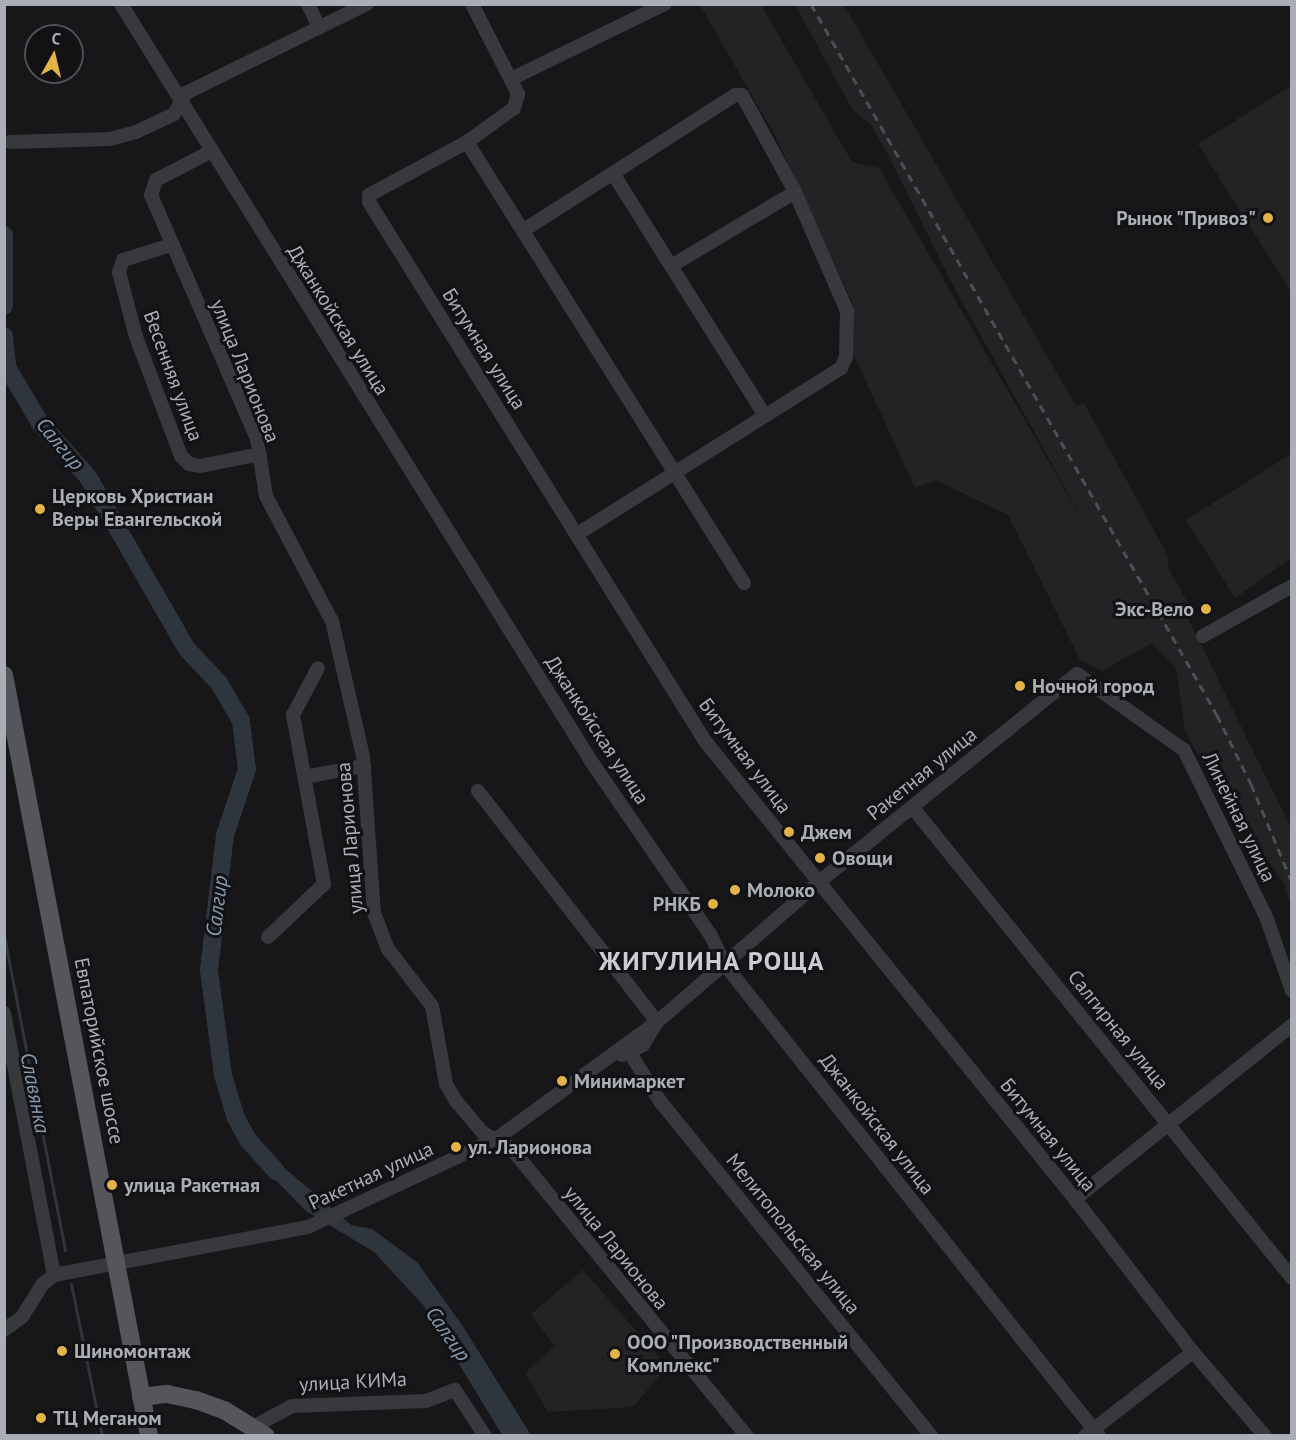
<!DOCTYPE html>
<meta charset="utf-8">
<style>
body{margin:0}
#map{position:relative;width:1296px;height:1440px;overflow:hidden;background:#171719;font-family:"PT Sans",sans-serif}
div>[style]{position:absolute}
.built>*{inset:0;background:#232326}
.water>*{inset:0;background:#2e353c}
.stream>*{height:3px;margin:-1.5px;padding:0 1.5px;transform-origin:1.5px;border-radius:1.5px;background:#2e353c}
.river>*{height:18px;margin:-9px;padding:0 9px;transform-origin:9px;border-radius:9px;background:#2e353c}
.minor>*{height:14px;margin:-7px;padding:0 7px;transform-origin:7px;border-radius:7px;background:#38393d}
.major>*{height:18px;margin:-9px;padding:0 9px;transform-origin:9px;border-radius:9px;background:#55565c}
.rail>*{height:3px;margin-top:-1.5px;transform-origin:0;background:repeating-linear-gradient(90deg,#4e4f54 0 8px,transparent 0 14px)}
.dots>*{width:16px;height:16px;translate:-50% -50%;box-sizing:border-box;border:3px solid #121214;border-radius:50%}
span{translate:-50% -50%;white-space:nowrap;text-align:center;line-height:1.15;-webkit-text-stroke:6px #121214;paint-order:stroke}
.poi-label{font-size:20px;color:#aaaeb7;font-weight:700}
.right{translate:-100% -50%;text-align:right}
.left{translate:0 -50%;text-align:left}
.street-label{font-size:20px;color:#aaaeb7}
.water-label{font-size:21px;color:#849aaf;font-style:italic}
.district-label{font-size:26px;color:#cbcdd4;font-weight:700;letter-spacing:1.5px}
.frame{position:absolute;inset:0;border:6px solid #aaaeb7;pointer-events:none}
.north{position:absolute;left:24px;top:24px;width:60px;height:60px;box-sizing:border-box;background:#121214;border:2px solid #4f5055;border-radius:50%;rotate:8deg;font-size:16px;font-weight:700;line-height:24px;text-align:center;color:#aaaeb7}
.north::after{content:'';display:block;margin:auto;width:21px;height:27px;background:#e3b345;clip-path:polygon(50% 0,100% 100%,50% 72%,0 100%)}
</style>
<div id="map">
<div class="built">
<i style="clip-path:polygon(700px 5px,761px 5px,852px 162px,879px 168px,1089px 531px,949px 278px,889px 156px,870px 124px,852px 109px,795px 5px,844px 5px,1076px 406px,1084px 403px,1168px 556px,1168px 567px,1190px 607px,1187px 616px,1291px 828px,1291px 906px,1284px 884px,1205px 769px,1185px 730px,1176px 668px,1152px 643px,1102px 671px,1080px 660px,1008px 515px,936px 480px,915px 488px,853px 353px,853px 304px,777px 139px)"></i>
<i style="clip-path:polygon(1291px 86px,1291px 292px,1198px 144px)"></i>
<i style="clip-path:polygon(1291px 454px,1291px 558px,1235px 598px,1186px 520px)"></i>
<i style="clip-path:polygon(583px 1270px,658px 1356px,665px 1369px,633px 1407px,548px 1412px,525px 1373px,554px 1346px,531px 1314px)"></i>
</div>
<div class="water">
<i style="clip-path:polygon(267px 1153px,351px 1225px,372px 1229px,417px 1262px,462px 1325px,531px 1435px,502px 1435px,424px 1306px,374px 1252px,306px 1211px,250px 1154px)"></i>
</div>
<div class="stream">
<i style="left:4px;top:936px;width:320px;rotate:79deg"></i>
<i style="left:71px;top:1284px;width:155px;rotate:78.5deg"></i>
</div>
<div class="river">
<i style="left:4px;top:235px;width:71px;rotate:90deg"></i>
<i style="left:4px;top:336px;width:31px;rotate:84deg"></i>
<i style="left:7px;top:367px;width:65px;rotate:59.5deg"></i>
<i style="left:40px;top:423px;width:72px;rotate:48.4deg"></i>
<i style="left:88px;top:477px;width:198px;rotate:60.1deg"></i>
<i style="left:187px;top:649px;width:47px;rotate:46.7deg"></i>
<i style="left:219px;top:683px;width:44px;rotate:59.9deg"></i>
<i style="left:241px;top:721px;width:48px;rotate:82.9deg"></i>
<i style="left:247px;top:769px;width:70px;rotate:108.4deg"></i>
<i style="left:225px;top:835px;width:136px;rotate:96.8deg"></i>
<i style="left:209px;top:970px;width:106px;rotate:82.4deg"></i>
<i style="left:223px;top:1075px;width:45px;rotate:73.2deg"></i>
<i style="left:236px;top:1118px;width:25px;rotate:61deg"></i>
<i style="left:248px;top:1140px;width:42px;rotate:47.9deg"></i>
</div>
<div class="minor">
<i style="left:121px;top:4px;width:895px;rotate:58.16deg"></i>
<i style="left:593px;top:764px;width:209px;rotate:55.5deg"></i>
<i style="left:711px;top:936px;width:32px;rotate:64deg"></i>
<i style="left:725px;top:965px;width:601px;rotate:51.55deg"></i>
<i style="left:308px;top:4px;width:26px;rotate:65deg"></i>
<i style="left:472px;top:4px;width:101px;rotate:62.9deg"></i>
<i style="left:518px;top:94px;width:15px;rotate:106deg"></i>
<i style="left:514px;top:108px;width:58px;rotate:144.1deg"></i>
<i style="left:467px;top:142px;width:111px;rotate:151.6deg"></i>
<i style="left:369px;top:195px;width:7px;rotate:90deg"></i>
<i style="left:369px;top:202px;width:635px;rotate:58.06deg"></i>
<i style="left:705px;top:741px;width:589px;rotate:51.07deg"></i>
<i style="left:1075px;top:1199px;width:193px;rotate:52.4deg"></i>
<i style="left:1193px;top:1352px;width:111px;rotate:49.4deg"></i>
<i style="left:511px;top:79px;width:171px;rotate:-26deg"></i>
<i style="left:10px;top:142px;width:100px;rotate:-1.7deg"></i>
<i style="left:110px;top:139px;width:27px;rotate:-15deg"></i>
<i style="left:136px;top:132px;width:42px;rotate:-25.3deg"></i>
<i style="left:174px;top:114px;width:24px;rotate:-60deg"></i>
<i style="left:186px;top:93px;width:202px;rotate:-26.2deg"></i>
<i style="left:467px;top:142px;width:521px;rotate:57.87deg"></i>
<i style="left:210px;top:152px;width:61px;rotate:152.6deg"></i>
<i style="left:156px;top:180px;width:16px;rotate:108deg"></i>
<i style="left:151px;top:195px;width:266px;rotate:66.5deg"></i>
<i style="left:257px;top:439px;width:58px;rotate:81deg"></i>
<i style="left:266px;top:496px;width:141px;rotate:62.2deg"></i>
<i style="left:332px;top:621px;width:139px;rotate:77.1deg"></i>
<i style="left:363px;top:756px;width:157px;rotate:86deg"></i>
<i style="left:374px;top:913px;width:39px;rotate:69deg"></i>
<i style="left:388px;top:949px;width:72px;rotate:52.3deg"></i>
<i style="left:432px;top:1006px;width:79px;rotate:79.8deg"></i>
<i style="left:446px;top:1084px;width:20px;rotate:60deg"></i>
<i style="left:456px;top:1101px;width:42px;rotate:49.8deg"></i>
<i style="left:483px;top:1133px;width:32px;rotate:28deg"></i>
<i style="left:511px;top:1148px;width:372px;rotate:50.7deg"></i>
<i style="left:614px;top:175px;width:284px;rotate:57.9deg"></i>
<i style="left:524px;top:230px;width:250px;rotate:-32.6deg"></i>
<i style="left:735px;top:95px;width:7px"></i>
<i style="left:742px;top:95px;width:111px;rotate:61.3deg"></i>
<i style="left:795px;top:192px;width:130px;rotate:66.4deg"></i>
<i style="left:847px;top:311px;width:46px;rotate:91.2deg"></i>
<i style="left:846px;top:357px;width:12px;rotate:114deg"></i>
<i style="left:841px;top:368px;width:312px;rotate:147.8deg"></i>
<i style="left:171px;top:245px;width:50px;rotate:162.6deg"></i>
<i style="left:123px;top:260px;width:13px;rotate:108deg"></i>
<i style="left:119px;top:272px;width:67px;rotate:75.3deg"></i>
<i style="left:136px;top:337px;width:127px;rotate:69.3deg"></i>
<i style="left:181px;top:456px;width:11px;rotate:45deg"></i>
<i style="left:189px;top:464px;width:11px;rotate:10deg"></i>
<i style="left:200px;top:466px;width:61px;rotate:-11.3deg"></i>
<i style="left:671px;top:266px;width:144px;rotate:-30.8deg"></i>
<i style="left:1203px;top:636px;width:102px;rotate:-29.3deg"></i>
<i style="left:304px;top:777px;width:61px;rotate:-10.4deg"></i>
<i style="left:478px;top:791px;width:292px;rotate:52.2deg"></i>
<i style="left:913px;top:808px;width:604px;rotate:51.12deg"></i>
<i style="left:268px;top:937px;width:77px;rotate:-43.4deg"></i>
<i style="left:324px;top:884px;width:172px;rotate:-100.4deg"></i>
<i style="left:293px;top:715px;width:53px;rotate:-62deg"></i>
<i style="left:4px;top:1013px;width:267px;rotate:79.2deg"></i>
<i style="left:630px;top:1053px;width:57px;rotate:58deg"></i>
<i style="left:660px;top:1101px;width:431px;rotate:51deg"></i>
<i style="left:622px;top:1055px;width:23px;rotate:-25deg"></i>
<i style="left:643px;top:1045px;width:23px;rotate:-59deg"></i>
<i style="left:1075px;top:1199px;width:278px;rotate:-38.7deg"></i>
<i style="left:4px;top:1330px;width:22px;rotate:-36deg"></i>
<i style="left:22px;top:1317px;width:39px;rotate:-58deg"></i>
<i style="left:43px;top:1284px;width:14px;rotate:-39deg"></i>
<i style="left:54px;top:1275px;width:258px;rotate:-10.7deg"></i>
<i style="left:308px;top:1227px;width:208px;rotate:-25.1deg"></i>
<i style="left:496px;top:1139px;width:199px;rotate:-36deg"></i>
<i style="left:657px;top:1022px;width:214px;rotate:-40.8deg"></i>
<i style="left:819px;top:882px;width:331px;rotate:-38.9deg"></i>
<i style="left:1077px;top:674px;width:131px;rotate:35.4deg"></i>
<i style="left:1184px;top:750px;width:188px;rotate:63.8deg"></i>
<i style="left:1267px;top:919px;width:76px;rotate:70.9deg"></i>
<i style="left:255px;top:1426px;width:42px;rotate:-28.4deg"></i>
<i style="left:292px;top:1406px;width:134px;rotate:-2.1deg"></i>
<i style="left:426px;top:1401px;width:31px;rotate:-21deg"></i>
<i style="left:455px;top:1390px;width:55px;rotate:56.9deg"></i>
<i style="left:1085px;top:1436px;width:137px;rotate:-37.9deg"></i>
</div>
<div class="major">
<i style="left:4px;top:675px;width:775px;rotate:79.21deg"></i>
<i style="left:141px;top:1397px;width:26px;rotate:-7deg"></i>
<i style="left:167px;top:1394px;width:30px;rotate:12deg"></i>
<i style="left:196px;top:1400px;width:30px;rotate:20deg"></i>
<i style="left:224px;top:1410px;width:49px;rotate:31.8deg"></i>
</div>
<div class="rail">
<i style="left:811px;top:4px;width:819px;rotate:60.27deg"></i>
<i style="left:1217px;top:715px;width:77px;rotate:63.8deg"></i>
<i style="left:1251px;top:784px;width:106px;rotate:67.3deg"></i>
</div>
<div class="dots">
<i style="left:1268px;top:218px;background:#e3b345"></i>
<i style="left:40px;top:509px;background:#e3b345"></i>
<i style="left:1206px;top:609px;background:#e3b345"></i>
<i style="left:1020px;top:686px;background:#e3b345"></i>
<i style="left:789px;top:832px;background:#e3b345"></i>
<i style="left:820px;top:858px;background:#e3b345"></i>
<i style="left:735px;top:890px;background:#e3b345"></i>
<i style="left:713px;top:904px;background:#e3b345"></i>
<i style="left:562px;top:1081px;background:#e3b345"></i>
<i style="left:456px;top:1147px;background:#e3b345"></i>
<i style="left:112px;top:1185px;background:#e3b345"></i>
<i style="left:62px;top:1351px;background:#e3b345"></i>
<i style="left:615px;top:1354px;background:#e3b345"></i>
<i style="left:41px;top:1418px;background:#e3b345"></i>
</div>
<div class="poi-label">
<span class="right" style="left:1256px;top:218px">Рынок "Привоз"</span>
<span class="left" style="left:52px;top:508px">Церковь Христиан<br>Веры Евангельской</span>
<span class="right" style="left:1194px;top:609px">Экс-Вело</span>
<span class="left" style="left:1032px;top:686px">Ночной город</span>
<span class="left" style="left:801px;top:832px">Джем</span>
<span class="left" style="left:832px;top:858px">Овощи</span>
<span class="left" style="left:747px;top:890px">Молоко</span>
<span class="right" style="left:701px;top:904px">РНКБ</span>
<span class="left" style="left:574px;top:1081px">Минимаркет</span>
<span class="left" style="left:468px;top:1147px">ул. Ларионова</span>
<span class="left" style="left:124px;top:1185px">улица Ракетная</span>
<span class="left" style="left:627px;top:1354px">ООО "Производственный<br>Комплекс"</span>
<span class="left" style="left:74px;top:1351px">Шиномонтаж</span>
<span class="left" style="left:53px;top:1418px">ТЦ Меганом</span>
</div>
<div class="street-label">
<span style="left:338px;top:320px;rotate:58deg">Джанкойская улица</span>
<span style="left:484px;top:349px;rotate:58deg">Битумная улица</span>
<span style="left:245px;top:371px;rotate:68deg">улица Ларионова</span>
<span style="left:173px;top:376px;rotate:70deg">Весенняя улица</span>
<span style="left:597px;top:730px;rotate:57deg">Джанкойская улица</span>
<span style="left:745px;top:756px;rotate:53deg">Битумная улица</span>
<span style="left:922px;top:774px;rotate:-39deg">Ракетная улица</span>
<span style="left:1239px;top:817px;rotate:64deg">Линейная улица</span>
<span style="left:350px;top:838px;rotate:-95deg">улица Ларионова</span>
<span style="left:1118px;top:1030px;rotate:51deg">Салгирная улица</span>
<span style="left:99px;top:1051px;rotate:79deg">Евпаторийское шоссе</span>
<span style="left:877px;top:1124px;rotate:52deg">Джанкойская улица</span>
<span style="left:1048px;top:1135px;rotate:51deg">Битумная улица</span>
<span style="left:371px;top:1176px;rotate:-25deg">Ракетная улица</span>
<span style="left:793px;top:1234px;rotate:51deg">Мелитопольская улица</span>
<span style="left:616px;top:1248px;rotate:51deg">улица Ларионова</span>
<span style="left:353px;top:1382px;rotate:-3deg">улица КИМа</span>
</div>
<div class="water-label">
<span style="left:60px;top:444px;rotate:50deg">Салгир</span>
<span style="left:217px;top:906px;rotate:-83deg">Салгир</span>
<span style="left:35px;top:1093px;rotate:79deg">Славянка</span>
<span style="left:448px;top:1334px;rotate:55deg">Салгир</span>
</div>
<div class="district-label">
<span style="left:712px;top:961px">ЖИГУЛИНА РОЩА</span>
</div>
<div class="frame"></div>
<div class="north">С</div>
</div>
